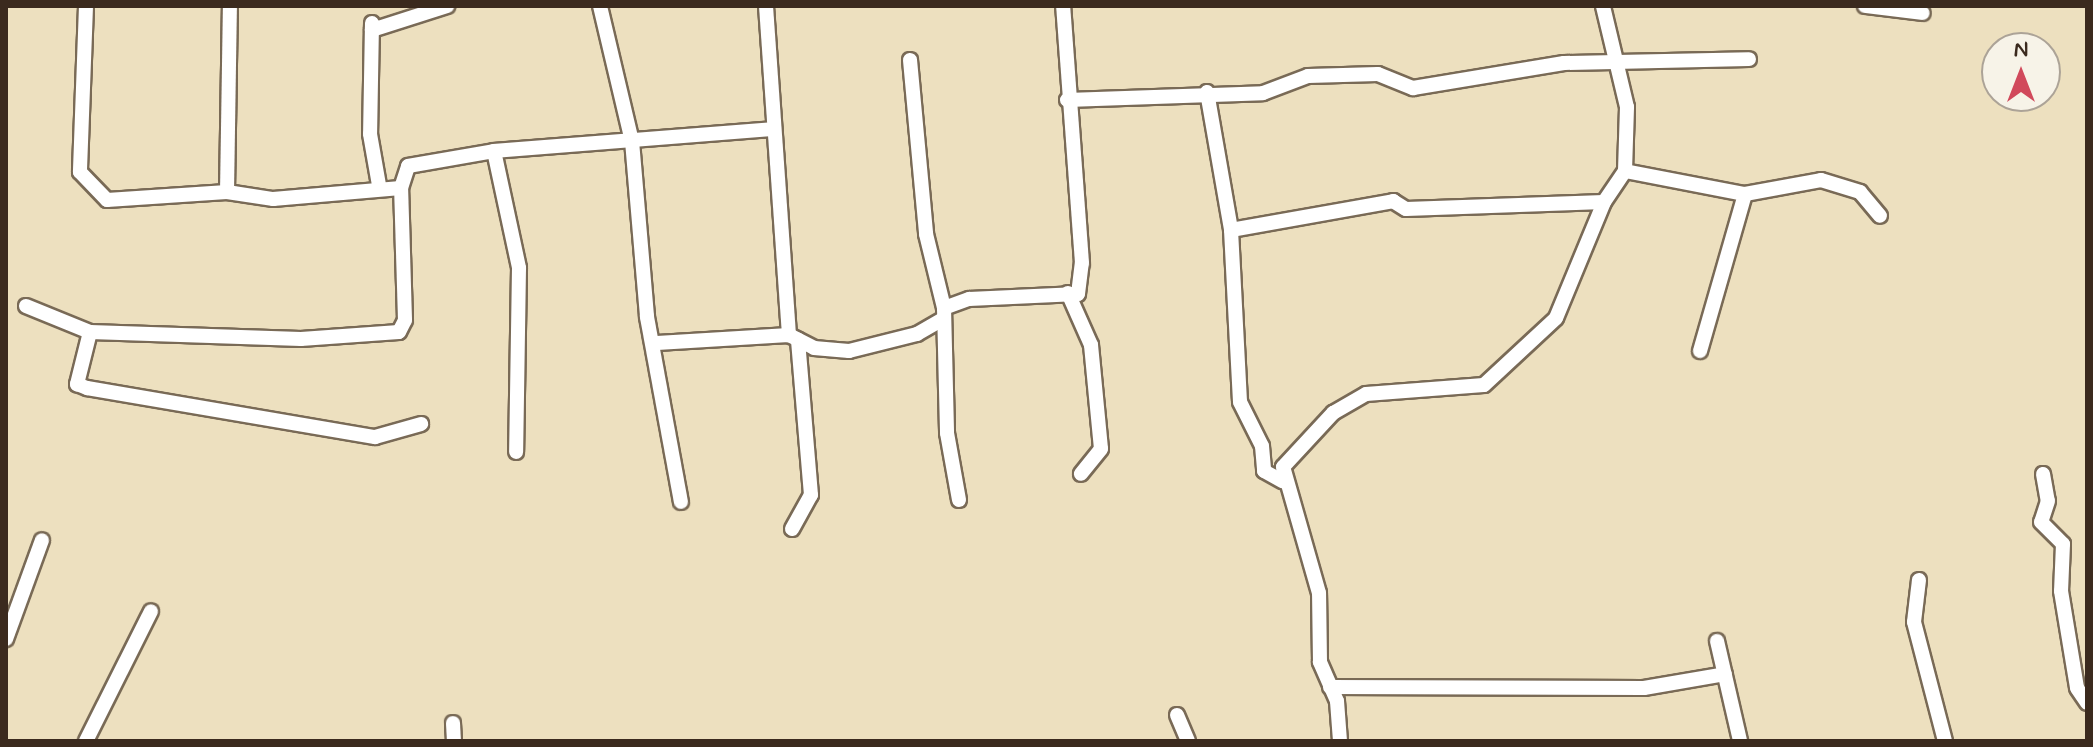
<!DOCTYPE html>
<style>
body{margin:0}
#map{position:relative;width:2093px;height:747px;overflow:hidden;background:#ede0bf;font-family:Mynerve,sans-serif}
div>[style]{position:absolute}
.roads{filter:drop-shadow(2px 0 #796a56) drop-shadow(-2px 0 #796a56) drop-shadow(0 2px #796a56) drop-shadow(0 -2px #796a56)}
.street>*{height:14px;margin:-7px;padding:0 7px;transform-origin:7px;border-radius:7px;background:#fff}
span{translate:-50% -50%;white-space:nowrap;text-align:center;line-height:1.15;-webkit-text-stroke:6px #f7f3e8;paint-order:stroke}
.frame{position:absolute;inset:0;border:8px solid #3b2a1e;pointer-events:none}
.north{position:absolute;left:1981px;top:32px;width:80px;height:80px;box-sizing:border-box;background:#f7f3e8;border:2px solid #aca397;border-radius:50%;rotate:0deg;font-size:22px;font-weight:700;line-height:32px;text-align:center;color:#3b2a1e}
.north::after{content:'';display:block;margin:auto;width:28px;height:36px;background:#d1495b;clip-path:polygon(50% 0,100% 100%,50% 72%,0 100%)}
</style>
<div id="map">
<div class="roads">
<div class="street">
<i style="left:86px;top:6px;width:166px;rotate:92.1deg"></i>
<i style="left:80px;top:172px;width:39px;rotate:46deg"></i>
<i style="left:107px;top:200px;width:120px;rotate:-3.8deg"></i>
<i style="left:227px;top:192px;width:47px;rotate:8.7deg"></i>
<i style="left:273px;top:199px;width:128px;rotate:-4.9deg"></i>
<i style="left:401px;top:188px;width:23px;rotate:-72deg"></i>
<i style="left:408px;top:166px;width:87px;rotate:-9.9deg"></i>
<i style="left:494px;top:151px;width:278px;rotate:-4.5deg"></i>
<i style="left:600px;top:6px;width:139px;rotate:76.7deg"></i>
<i style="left:632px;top:141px;width:177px;rotate:85.1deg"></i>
<i style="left:647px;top:317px;width:188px;rotate:79.6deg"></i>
<i style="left:766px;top:6px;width:330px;rotate:86deg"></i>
<i style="left:1865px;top:6px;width:58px;rotate:6.9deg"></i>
<i style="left:372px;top:23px;width:111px;rotate:91deg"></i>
<i style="left:370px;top:134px;width:52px;rotate:80deg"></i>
<i style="left:372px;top:30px;width:79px;rotate:-17.7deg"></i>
<i style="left:910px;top:60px;width:175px;rotate:84.7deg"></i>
<i style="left:926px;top:234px;width:76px;rotate:76.3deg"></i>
<i style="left:944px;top:308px;width:125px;rotate:88.6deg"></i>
<i style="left:947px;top:433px;width:68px;rotate:79.8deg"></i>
<i style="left:1207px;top:92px;width:140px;rotate:80.1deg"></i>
<i style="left:1231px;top:230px;width:172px;rotate:87deg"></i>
<i style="left:1240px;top:402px;width:49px;rotate:63.4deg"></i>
<i style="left:1262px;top:446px;width:25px;rotate:85deg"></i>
<i style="left:1264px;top:471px;width:21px;rotate:29deg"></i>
<i style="left:1067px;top:100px;width:196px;rotate:-2deg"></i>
<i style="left:1263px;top:93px;width:48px;rotate:-20.7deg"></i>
<i style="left:1308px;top:76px;width:70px;rotate:-1.6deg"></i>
<i style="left:1378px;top:74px;width:38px;rotate:22deg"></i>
<i style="left:1413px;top:88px;width:153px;rotate:-9.4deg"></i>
<i style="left:1564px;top:63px;width:185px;rotate:-1.2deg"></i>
<i style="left:494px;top:151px;width:120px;rotate:77.9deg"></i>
<i style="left:519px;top:268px;width:184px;rotate:90.9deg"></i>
<i style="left:1625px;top:171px;width:122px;rotate:10.9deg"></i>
<i style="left:1745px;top:194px;width:77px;rotate:-10.4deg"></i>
<i style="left:1821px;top:180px;width:41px;rotate:17.1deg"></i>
<i style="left:1860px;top:192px;width:31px;rotate:50deg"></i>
<i style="left:227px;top:192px;width:186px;rotate:-89.1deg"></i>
<i style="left:1231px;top:230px;width:165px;rotate:-10.1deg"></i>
<i style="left:1393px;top:201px;width:15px;rotate:32deg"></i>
<i style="left:1406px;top:209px;width:198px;rotate:-2deg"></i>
<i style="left:1068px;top:293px;width:57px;rotate:66.1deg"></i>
<i style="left:1091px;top:345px;width:104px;rotate:84.5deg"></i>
<i style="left:1101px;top:449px;width:32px;rotate:129deg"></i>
<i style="left:26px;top:306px;width:69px;rotate:22.1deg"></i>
<i style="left:90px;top:332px;width:211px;rotate:1.9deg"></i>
<i style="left:301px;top:339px;width:98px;rotate:-4.1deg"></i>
<i style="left:399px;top:332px;width:13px;rotate:-63deg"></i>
<i style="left:405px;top:320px;width:132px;rotate:-91.7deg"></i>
<i style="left:944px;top:308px;width:27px;rotate:-20deg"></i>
<i style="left:969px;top:299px;width:109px;rotate:-2.6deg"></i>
<i style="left:1078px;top:294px;width:31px;rotate:-83deg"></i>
<i style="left:1082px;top:263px;width:258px;rotate:-94.2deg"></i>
<i style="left:90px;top:332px;width:54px;rotate:104deg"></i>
<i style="left:77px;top:384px;width:11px;rotate:22deg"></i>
<i style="left:87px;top:388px;width:292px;rotate:9.7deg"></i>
<i style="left:375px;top:437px;width:48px;rotate:-15.8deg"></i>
<i style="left:657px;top:343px;width:132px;rotate:-3.5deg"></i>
<i style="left:789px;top:335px;width:28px;rotate:27deg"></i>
<i style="left:814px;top:348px;width:35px;rotate:5deg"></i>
<i style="left:849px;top:351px;width:70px;rotate:-14deg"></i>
<i style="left:917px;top:334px;width:30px;rotate:-30deg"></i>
<i style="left:1700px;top:351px;width:163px;rotate:-74deg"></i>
<i style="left:2043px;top:474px;width:27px;rotate:80deg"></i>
<i style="left:2048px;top:501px;width:22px;rotate:108deg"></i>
<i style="left:2041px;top:522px;width:31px;rotate:45deg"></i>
<i style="left:2063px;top:544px;width:47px;rotate:92.4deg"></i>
<i style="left:2061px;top:591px;width:98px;rotate:80.6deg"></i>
<i style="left:2077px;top:688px;width:18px;rotate:56deg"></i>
<i style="left:792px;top:529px;width:39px;rotate:-61deg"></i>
<i style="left:811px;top:495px;width:156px;rotate:-94.8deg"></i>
<i style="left:1919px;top:580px;width:42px;rotate:96.8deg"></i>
<i style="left:1914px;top:622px;width:123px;rotate:75.4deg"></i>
<i style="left:6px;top:639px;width:105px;rotate:-70deg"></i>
<i style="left:1717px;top:641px;width:103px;rotate:77deg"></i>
<i style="left:1330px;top:687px;width:314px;rotate:0.2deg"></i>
<i style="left:1644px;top:688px;width:82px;rotate:-9.8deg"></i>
<i style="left:1177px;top:715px;width:28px;rotate:67deg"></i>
<i style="left:453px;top:723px;width:18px;rotate:87deg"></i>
<i style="left:86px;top:741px;width:145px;rotate:-63.4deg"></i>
<i style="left:1340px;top:741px;width:40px;rotate:-94.3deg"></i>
<i style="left:1337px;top:701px;width:43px;rotate:-113.6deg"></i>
<i style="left:1320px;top:662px;width:69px;rotate:-90.8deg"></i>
<i style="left:1319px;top:593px;width:131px;rotate:-105.9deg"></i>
<i style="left:1283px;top:467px;width:74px;rotate:-47.2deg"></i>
<i style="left:1333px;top:413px;width:38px;rotate:-30deg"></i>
<i style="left:1366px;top:394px;width:118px;rotate:-4.4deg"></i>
<i style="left:1484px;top:385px;width:98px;rotate:-42.9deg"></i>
<i style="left:1556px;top:318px;width:126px;rotate:-67.5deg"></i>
<i style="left:1604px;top:202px;width:37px;rotate:-56deg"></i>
<i style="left:1625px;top:171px;width:64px;rotate:-88.2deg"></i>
<i style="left:1627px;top:107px;width:104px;rotate:-103.4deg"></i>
</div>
</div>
<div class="frame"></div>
<div class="north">N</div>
</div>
